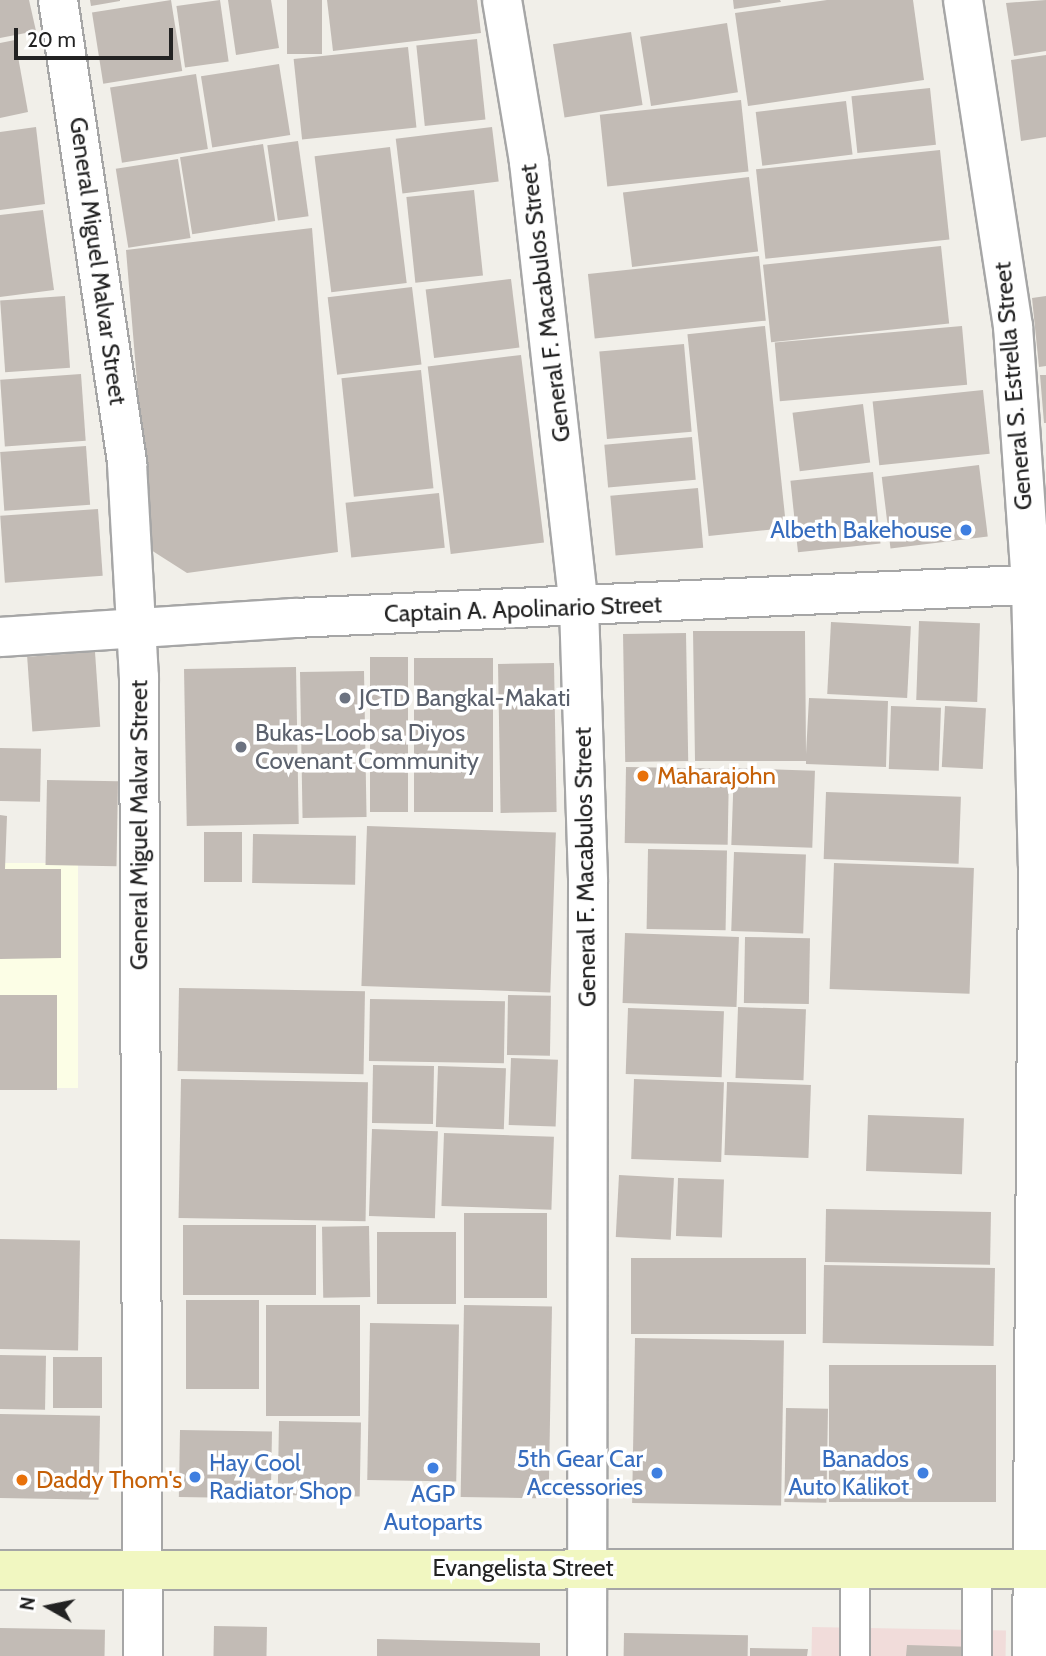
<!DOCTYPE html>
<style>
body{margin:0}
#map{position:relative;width:1046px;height:1656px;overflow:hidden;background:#f1efe9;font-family:Cabin,sans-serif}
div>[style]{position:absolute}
.commercial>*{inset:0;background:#f1dcda;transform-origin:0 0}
.education>*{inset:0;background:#fcfee6;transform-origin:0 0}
.building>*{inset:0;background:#c2bbb5;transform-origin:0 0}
.roads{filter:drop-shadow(2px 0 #a6a6a6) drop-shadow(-2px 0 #a6a6a6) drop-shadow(0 2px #a6a6a6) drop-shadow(0 -2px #a6a6a6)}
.service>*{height:28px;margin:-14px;padding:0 14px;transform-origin:14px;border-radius:14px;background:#fff}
.minor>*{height:38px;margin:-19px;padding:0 19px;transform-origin:19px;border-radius:19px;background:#fff}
.tertiary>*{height:38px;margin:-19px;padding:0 19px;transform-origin:19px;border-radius:19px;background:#fff}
.secondary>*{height:38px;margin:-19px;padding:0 19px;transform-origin:19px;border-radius:19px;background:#f1f7c1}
.dots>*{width:19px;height:19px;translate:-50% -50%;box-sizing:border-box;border:4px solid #fff;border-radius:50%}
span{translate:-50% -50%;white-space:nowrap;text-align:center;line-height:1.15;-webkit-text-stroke:7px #fff;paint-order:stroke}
.street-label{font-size:24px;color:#222}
.shop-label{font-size:24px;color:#366cbe}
.right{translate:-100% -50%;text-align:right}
.left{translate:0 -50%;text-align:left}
.worship-label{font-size:24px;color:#5b616d}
.food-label{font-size:24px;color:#c56008}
.north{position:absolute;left:14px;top:1572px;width:70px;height:70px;-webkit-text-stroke:5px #fff;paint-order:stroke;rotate:279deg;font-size:19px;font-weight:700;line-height:28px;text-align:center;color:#222}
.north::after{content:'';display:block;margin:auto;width:24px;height:32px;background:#222;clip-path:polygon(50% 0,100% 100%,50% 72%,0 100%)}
.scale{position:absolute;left:14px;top:28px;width:159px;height:32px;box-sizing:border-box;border:4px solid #222;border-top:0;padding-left:9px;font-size:21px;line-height:24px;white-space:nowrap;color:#222;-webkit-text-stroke:5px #fff;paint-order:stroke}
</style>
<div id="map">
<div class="commercial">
<i style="left:812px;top:1627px;width:194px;height:29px;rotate:1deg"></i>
</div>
<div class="education">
<i style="left:0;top:863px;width:78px;height:225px"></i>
</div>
<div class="building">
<i style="clip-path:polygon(0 0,29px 0,36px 31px,0 38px)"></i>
<i style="clip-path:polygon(90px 0,120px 0,120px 1px,91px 6px)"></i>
<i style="left:171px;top:0;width:72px;height:80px;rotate:81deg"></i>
<i style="left:220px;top:0;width:62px;height:44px;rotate:82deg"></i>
<i style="clip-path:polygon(228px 0,271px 0,279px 48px,236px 55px)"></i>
<i style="left:287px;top:0;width:35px;height:54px"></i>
<i style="clip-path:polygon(327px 0,477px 0,481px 33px,333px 51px)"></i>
<i style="clip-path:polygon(733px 0,780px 0,781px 2px,734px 9px)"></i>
<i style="clip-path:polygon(827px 0,913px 0,924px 80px,748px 106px,735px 13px)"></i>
<i style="clip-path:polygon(1046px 0,1046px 51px,1014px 56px,1006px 3px)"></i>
<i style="left:727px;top:23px;width:70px;height:88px;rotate:81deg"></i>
<i style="left:631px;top:32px;width:74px;height:79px;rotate:81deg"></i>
<i style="left:477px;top:39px;width:81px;height:61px;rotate:84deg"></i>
<i style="clip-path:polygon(15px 40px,28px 112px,0 118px,0 43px)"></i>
<i style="left:408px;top:47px;width:81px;height:115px;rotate:84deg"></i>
<i style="clip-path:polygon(1046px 55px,1046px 137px,1021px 141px,1011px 60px)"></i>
<i style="left:279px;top:64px;width:72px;height:79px;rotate:81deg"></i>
<i style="left:196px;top:74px;width:76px;height:87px;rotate:81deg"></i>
<i style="left:930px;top:88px;width:57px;height:79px;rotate:84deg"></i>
<i style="left:741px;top:100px;width:72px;height:142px;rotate:84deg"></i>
<i style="left:846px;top:101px;width:54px;height:91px;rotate:83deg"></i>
<i style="clip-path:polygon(36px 127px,45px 204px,0 210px,0 132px)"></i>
<i style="left:492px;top:127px;width:55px;height:97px;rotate:83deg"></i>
<i style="left:298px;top:141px;width:76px;height:31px;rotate:82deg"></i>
<i style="left:263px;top:144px;width:78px;height:84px;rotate:81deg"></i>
<i style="left:390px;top:147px;width:137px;height:76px;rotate:83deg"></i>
<i style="left:940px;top:150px;width:90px;height:185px;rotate:84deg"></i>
<i style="left:178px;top:159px;width:80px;height:63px;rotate:81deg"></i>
<i style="left:749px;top:177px;width:75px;height:127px;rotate:83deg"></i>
<i style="left:474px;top:190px;width:86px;height:68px;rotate:84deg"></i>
<i style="clip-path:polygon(43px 210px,54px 290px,0 297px,0 215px)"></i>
<i style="clip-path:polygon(312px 228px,338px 552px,187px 573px,151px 550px,126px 250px)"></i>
<i style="left:941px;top:246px;width:78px;height:179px;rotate:84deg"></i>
<i style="left:759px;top:256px;width:65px;height:172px;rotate:84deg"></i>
<i style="left:511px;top:279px;width:69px;height:86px;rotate:83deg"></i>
<i style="left:412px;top:287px;width:78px;height:85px;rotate:83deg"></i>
<i style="left:65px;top:296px;width:72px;height:65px;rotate:86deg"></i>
<i style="clip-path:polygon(1046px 296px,1046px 366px,1039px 367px,1032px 298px)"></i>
<i style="left:765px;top:326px;width:203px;height:78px;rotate:84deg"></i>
<i style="left:962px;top:326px;width:59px;height:188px;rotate:85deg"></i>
<i style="left:684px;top:344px;width:88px;height:85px;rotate:85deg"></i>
<i style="left:521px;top:355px;width:189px;height:94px;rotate:83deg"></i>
<i style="left:421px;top:370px;width:119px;height:80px;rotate:84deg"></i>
<i style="left:81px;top:374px;width:67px;height:81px;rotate:86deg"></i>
<i style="clip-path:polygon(1040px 375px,1046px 375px,1046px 423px,1044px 423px)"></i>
<i style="left:983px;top:390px;width:64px;height:111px;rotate:84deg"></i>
<i style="left:863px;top:404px;width:59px;height:71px;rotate:83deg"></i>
<i style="left:692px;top:437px;width:43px;height:88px;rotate:85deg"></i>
<i style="left:86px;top:446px;width:59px;height:86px;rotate:86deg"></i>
<i style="left:979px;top:465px;width:72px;height:98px;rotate:83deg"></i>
<i style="left:873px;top:472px;width:72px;height:83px;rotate:84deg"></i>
<i style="left:698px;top:488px;width:60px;height:88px;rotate:85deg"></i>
<i style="left:439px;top:493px;width:55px;height:94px;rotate:84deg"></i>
<i style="left:98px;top:509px;width:67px;height:98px;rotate:86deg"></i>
<i style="left:919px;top:621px;width:61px;height:79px;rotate:2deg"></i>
<i style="left:831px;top:622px;width:80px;height:72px;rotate:3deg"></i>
<i style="clip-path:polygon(693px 631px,805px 631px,806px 754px,809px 698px,888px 701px,886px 767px,806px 764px,806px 761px,695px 761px)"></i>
<i style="left:686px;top:633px;width:128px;height:63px;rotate:89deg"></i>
<i style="left:95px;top:652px;width:75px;height:68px;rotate:86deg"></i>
<i style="left:370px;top:657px;width:38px;height:155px"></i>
<i style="left:493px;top:658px;width:154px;height:79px;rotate:90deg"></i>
<i style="left:554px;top:663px;width:149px;height:56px;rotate:89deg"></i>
<i style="left:296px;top:667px;width:157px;height:112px;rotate:89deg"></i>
<i style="left:364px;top:671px;width:146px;height:64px;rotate:89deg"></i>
<i style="left:891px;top:706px;width:50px;height:63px;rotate:2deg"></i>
<i style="left:945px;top:706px;width:41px;height:61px;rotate:3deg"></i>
<i style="left:0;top:748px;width:41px;height:53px;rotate:1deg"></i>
<i style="left:626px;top:767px;width:103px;height:76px;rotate:1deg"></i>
<i style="left:734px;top:768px;width:81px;height:77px;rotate:2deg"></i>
<i style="left:47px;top:780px;width:71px;height:85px;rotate:1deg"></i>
<i style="left:826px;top:792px;width:135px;height:67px;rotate:2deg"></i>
<i style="clip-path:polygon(0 815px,7px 816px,5px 869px,61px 869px,61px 958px,0 959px)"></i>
<i style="left:367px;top:826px;width:189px;height:160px;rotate:2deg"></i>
<i style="left:204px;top:832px;width:38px;height:50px"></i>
<i style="left:253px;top:834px;width:103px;height:49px;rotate:1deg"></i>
<i style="left:648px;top:849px;width:79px;height:80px;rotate:1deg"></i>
<i style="left:734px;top:852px;width:72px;height:79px;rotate:2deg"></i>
<i style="left:834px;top:863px;width:140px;height:126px;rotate:2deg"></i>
<i style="left:625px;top:933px;width:114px;height:70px;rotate:2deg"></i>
<i style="left:745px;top:937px;width:65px;height:66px;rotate:1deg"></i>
<i style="left:179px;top:988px;width:186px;height:83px;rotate:1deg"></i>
<i style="left:57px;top:995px;width:95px;height:57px;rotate:90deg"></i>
<i style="left:508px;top:995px;width:43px;height:60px;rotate:1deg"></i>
<i style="left:370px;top:999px;width:135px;height:62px;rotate:1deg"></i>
<i style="left:738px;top:1007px;width:68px;height:71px;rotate:2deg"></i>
<i style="left:628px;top:1008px;width:96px;height:66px;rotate:2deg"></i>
<i style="left:511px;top:1058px;width:47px;height:67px;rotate:2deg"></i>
<i style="left:373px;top:1065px;width:61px;height:58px;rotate:1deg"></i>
<i style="left:438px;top:1066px;width:68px;height:61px;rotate:2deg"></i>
<i style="left:181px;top:1079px;width:187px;height:139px;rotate:1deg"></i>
<i style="left:634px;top:1079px;width:90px;height:80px;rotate:2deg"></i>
<i style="left:727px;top:1082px;width:84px;height:73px;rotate:2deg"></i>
<i style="left:868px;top:1115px;width:96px;height:56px;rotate:2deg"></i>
<i style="left:372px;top:1129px;width:66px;height:87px;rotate:2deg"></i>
<i style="left:444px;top:1133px;width:110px;height:73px;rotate:2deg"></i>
<i style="left:619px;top:1175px;width:55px;height:62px;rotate:3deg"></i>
<i style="left:678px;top:1178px;width:46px;height:58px;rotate:2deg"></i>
<i style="left:826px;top:1209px;width:165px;height:53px;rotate:1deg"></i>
<i style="left:464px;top:1213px;width:83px;height:85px"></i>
<i style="left:183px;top:1225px;width:133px;height:70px"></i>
<i style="left:369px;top:1226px;width:71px;height:47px;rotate:89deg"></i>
<i style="left:377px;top:1232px;width:79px;height:72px"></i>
<i style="left:0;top:1239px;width:80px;height:110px;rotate:1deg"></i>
<i style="left:631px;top:1258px;width:175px;height:76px"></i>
<i style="left:824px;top:1265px;width:171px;height:78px;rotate:1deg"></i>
<i style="left:186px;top:1300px;width:73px;height:89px"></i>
<i style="left:266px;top:1305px;width:94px;height:111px"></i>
<i style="left:464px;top:1305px;width:88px;height:192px;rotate:1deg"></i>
<i style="left:370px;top:1323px;width:89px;height:157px;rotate:1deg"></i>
<i style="left:635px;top:1338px;width:149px;height:165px;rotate:1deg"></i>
<i style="left:0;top:1355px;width:46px;height:54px;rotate:1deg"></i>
<i style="left:53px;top:1357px;width:49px;height:51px"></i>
<i style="left:829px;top:1365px;width:167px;height:137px"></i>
<i style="left:786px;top:1408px;width:42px;height:94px;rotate:1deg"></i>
<i style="left:0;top:1414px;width:100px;height:84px;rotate:1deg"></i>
<i style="left:279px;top:1421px;width:82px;height:74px;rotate:1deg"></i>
<i style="left:180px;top:1430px;width:92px;height:67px;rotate:1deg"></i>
<i style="left:214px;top:1626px;width:53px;height:30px;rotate:1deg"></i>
<i style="left:0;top:1628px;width:105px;height:28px;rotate:1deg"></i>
<i style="left:624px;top:1633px;width:124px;height:23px;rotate:1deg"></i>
<i style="clip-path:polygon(377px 1639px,540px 1643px,540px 1656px,377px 1656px)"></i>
<i style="clip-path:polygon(907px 1645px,975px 1647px,974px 1656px,906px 1656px)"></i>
<i style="clip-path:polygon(750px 1648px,808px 1649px,807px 1656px,750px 1656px)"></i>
</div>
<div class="roads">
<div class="service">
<i style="left:855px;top:1568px;width:88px;rotate:90deg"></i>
<i style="left:977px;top:1568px;width:88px;rotate:90deg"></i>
</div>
<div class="minor">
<i style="left:58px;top:0;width:469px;rotate:81.5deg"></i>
<i style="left:127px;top:464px;width:213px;rotate:86.8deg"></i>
<i style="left:139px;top:677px;width:979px;rotate:89.77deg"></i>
<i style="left:502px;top:0;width:164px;rotate:80.5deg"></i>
<i style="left:529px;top:162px;width:448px;rotate:83.6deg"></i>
<i style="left:579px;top:607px;width:275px;rotate:88.1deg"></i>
<i style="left:588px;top:882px;width:774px;rotate:90.07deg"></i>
<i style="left:963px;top:0;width:330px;rotate:81.3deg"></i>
<i style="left:1013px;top:326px;width:260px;rotate:86deg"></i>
<i style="left:1031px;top:585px;width:280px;rotate:88.6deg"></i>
<i style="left:1038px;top:865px;width:791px;rotate:90.43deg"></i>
</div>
<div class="tertiary">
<i style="left:0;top:637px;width:295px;rotate:-3.7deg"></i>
<i style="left:294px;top:618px;width:753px;rotate:-2.59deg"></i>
</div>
<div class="secondary">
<i style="left:0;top:1570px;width:1046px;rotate:-0.05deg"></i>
</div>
</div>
<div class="dots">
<i style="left:966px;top:530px;background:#3f7fe0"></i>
<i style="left:345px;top:698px;background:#6b7280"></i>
<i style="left:241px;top:747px;background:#6b7280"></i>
<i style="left:643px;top:776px;background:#e8710a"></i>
<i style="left:433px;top:1468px;background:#3f7fe0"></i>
<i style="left:657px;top:1473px;background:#3f7fe0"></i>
<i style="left:923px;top:1473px;background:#3f7fe0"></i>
<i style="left:195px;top:1477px;background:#3f7fe0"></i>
<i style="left:22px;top:1480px;background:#e8710a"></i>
</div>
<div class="street-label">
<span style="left:98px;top:261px;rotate:82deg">General Miguel Malvar Street</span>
<span style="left:545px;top:303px;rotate:-97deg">General F. Macabulos Street</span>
<span style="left:1013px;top:386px;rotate:-95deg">General S. Estrella Street</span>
<span style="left:523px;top:609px;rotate:-2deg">Captain A. Apolinario Street</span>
<span style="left:139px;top:825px;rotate:-90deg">General Miguel Malvar Street</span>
<span style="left:585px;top:867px;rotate:-91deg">General F. Macabulos Street</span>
<span style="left:523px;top:1568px">Evangelista Street</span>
</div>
<div class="shop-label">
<span class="right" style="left:952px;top:530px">Albeth Bakehouse</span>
<span class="right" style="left:643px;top:1473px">5th Gear Car<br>Accessories</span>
<span class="right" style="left:909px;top:1473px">Banados<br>Auto Kalikot</span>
<span class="left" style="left:209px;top:1477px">Hay Cool<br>Radiator Shop</span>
<span style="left:433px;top:1508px">AGP<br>Autoparts</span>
</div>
<div class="worship-label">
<span class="left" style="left:359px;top:698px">JCTD Bangkal-Makati</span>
<span class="left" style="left:255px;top:747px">Bukas-Loob sa Diyos<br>Covenant Community</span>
</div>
<div class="food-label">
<span class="left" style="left:657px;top:776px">Maharajohn</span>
<span class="left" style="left:36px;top:1480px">Daddy Thom's</span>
</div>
<div class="north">N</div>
<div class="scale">20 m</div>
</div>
